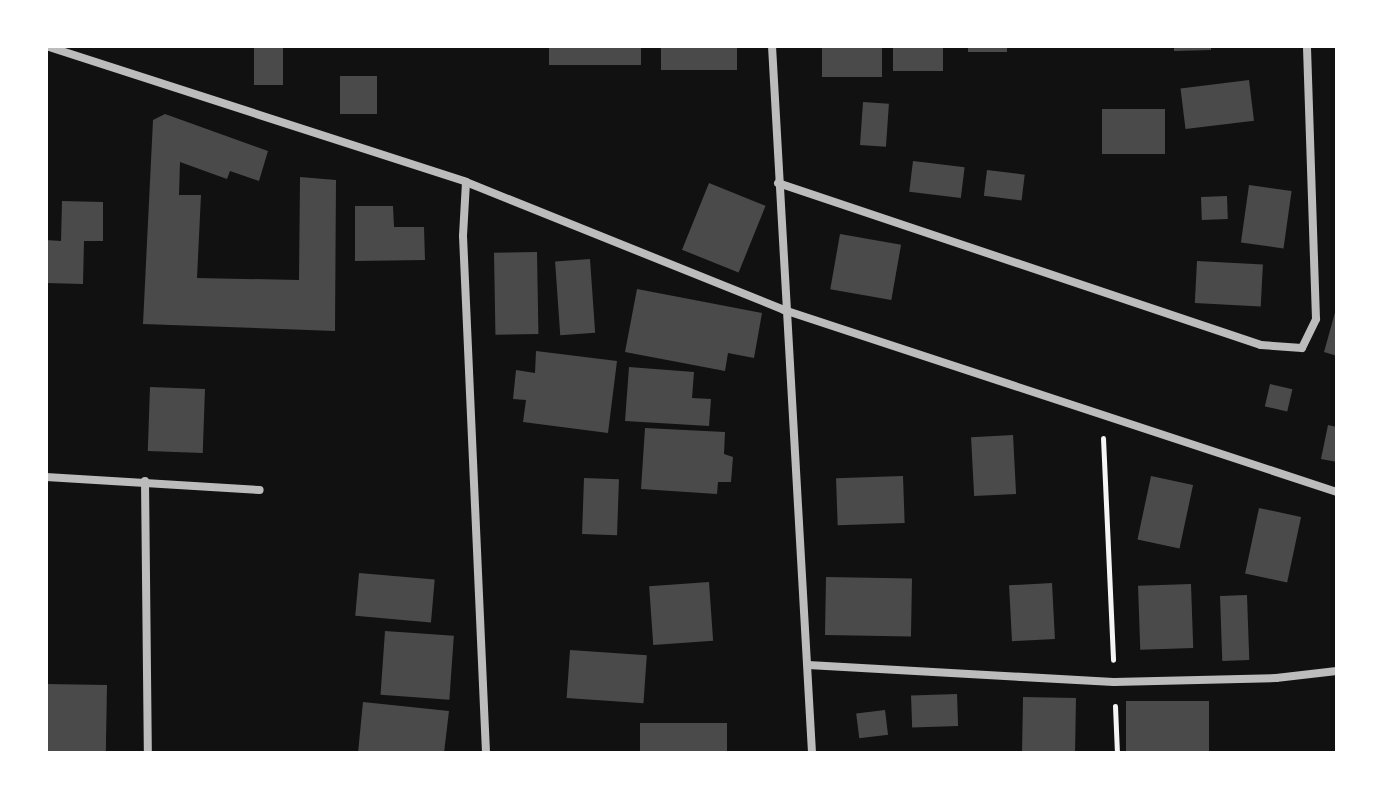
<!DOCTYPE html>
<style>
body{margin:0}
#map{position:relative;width:1383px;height:799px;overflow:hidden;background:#111;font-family:"Source Sans 3",sans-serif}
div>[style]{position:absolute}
.building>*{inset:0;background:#4a4a4a;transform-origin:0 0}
.path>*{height:5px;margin:-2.5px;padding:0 2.5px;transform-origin:2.5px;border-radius:2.5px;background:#f5f5f5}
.minor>*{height:8px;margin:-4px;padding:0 4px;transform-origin:4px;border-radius:4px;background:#bcbcbc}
span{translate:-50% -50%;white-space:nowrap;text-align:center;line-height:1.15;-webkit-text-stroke:8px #fff;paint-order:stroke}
.frame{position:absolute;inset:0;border:48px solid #fff;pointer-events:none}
</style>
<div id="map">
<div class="building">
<i style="left:254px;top:46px;width:29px;height:39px"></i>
<i style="left:549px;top:46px;width:92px;height:19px"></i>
<i style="left:661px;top:46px;width:76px;height:24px"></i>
<i style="left:822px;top:46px;width:60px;height:31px"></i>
<i style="left:893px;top:46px;width:50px;height:25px"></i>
<i style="left:968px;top:46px;width:39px;height:6px"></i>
<i style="clip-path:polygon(1174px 46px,1211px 46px,1211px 50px,1174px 51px)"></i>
<i style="left:340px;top:76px;width:37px;height:38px"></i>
<i style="left:1249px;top:80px;width:41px;height:69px;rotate:83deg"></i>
<i style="left:863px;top:102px;width:26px;height:43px;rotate:4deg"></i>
<i style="left:1102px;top:109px;width:63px;height:45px"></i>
<i style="clip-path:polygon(165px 114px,268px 151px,259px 181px,230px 171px,227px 179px,180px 162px,179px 195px,201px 195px,197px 278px,299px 280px,300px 177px,336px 180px,335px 331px,143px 324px,153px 120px)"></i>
<i style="left:913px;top:161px;width:52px;height:31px;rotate:7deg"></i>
<i style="left:987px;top:170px;width:38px;height:26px;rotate:7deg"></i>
<i style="left:709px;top:183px;width:61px;height:72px;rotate:22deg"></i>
<i style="left:1249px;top:185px;width:43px;height:58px;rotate:8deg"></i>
<i style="left:1227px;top:196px;width:23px;height:26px;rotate:88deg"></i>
<i style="clip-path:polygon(62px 201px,103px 202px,103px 241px,84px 241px,83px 284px,46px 283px,46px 240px,61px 241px)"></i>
<i style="clip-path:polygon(355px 206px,393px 206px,394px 227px,424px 227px,425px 260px,355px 261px)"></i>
<i style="left:840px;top:234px;width:62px;height:56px;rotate:10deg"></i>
<i style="left:537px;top:252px;width:82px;height:43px;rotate:89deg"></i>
<i style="left:590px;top:259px;width:74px;height:35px;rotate:86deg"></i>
<i style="left:1197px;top:261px;width:66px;height:42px;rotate:3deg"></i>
<i style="clip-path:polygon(637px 289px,762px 313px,754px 358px,728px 353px,725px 371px,625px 352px)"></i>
<i style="clip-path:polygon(1336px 309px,1337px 309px,1337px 356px,1324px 352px)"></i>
<i style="clip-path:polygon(536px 351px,617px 361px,608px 433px,523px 422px,526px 400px,513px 399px,516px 370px,535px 373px)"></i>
<i style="clip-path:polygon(629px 367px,694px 372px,692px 398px,711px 399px,709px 426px,625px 421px)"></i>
<i style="left:1270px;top:384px;width:23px;height:23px;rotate:13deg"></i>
<i style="left:150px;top:387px;width:55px;height:64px;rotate:2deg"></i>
<i style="clip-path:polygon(1328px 425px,1337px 427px,1337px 462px,1321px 459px)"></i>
<i style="clip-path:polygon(645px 428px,725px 432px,724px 454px,733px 457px,731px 482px,718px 482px,717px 494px,641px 489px)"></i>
<i style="left:1013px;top:435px;width:59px;height:42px;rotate:87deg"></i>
<i style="left:903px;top:476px;width:47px;height:67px;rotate:88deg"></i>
<i style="left:1151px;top:476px;width:43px;height:65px;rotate:12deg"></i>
<i style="left:584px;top:478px;width:35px;height:56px;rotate:2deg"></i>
<i style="left:1259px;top:508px;width:43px;height:67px;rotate:12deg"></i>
<i style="left:359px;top:573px;width:76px;height:43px;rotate:5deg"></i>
<i style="left:826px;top:577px;width:86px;height:58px;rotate:1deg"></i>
<i style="left:709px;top:582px;width:59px;height:60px;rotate:86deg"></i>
<i style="left:1052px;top:583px;width:56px;height:43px;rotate:87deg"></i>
<i style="left:1191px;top:584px;width:64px;height:53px;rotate:88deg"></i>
<i style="left:1247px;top:595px;width:65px;height:27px;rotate:88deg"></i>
<i style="left:385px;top:631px;width:69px;height:64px;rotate:4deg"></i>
<i style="left:570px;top:650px;width:77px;height:48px;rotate:4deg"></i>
<i style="left:46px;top:684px;width:61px;height:69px;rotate:1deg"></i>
<i style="left:957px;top:694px;width:32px;height:46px;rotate:88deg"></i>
<i style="left:1023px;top:697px;width:53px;height:56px;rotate:1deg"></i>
<i style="left:1126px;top:701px;width:83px;height:52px"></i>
<i style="clip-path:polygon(363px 702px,449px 711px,444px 753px,358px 753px)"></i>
<i style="left:885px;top:710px;width:25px;height:29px;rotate:83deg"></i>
<i style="left:640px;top:723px;width:87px;height:30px"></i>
</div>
<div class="path">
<i style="left:1103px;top:438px;width:222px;rotate:87.4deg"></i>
<i style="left:1115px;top:706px;width:47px;rotate:87.6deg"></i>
</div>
<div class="minor">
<i style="left:46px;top:46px;width:441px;rotate:17.9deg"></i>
<i style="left:466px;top:182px;width:343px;rotate:21.9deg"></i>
<i style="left:784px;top:310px;width:582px;rotate:18.22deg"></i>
<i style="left:772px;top:46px;width:708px;rotate:86.76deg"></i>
<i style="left:466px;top:182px;width:54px;rotate:93.2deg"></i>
<i style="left:463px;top:236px;width:518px;rotate:87.45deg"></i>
<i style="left:778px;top:183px;width:509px;rotate:18.54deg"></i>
<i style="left:1261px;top:345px;width:41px;rotate:4.2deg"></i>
<i style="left:1302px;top:348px;width:32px;rotate:-64deg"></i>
<i style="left:1316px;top:319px;width:273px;rotate:-91.9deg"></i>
<i style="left:46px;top:477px;width:214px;rotate:3.5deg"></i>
<i style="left:145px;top:481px;width:272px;rotate:89.4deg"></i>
<i style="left:808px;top:665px;width:306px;rotate:3.2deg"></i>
<i style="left:1114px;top:682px;width:162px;rotate:-1.4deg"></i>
<i style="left:1276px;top:678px;width:61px;rotate:-6.5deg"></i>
</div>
<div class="frame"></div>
</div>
